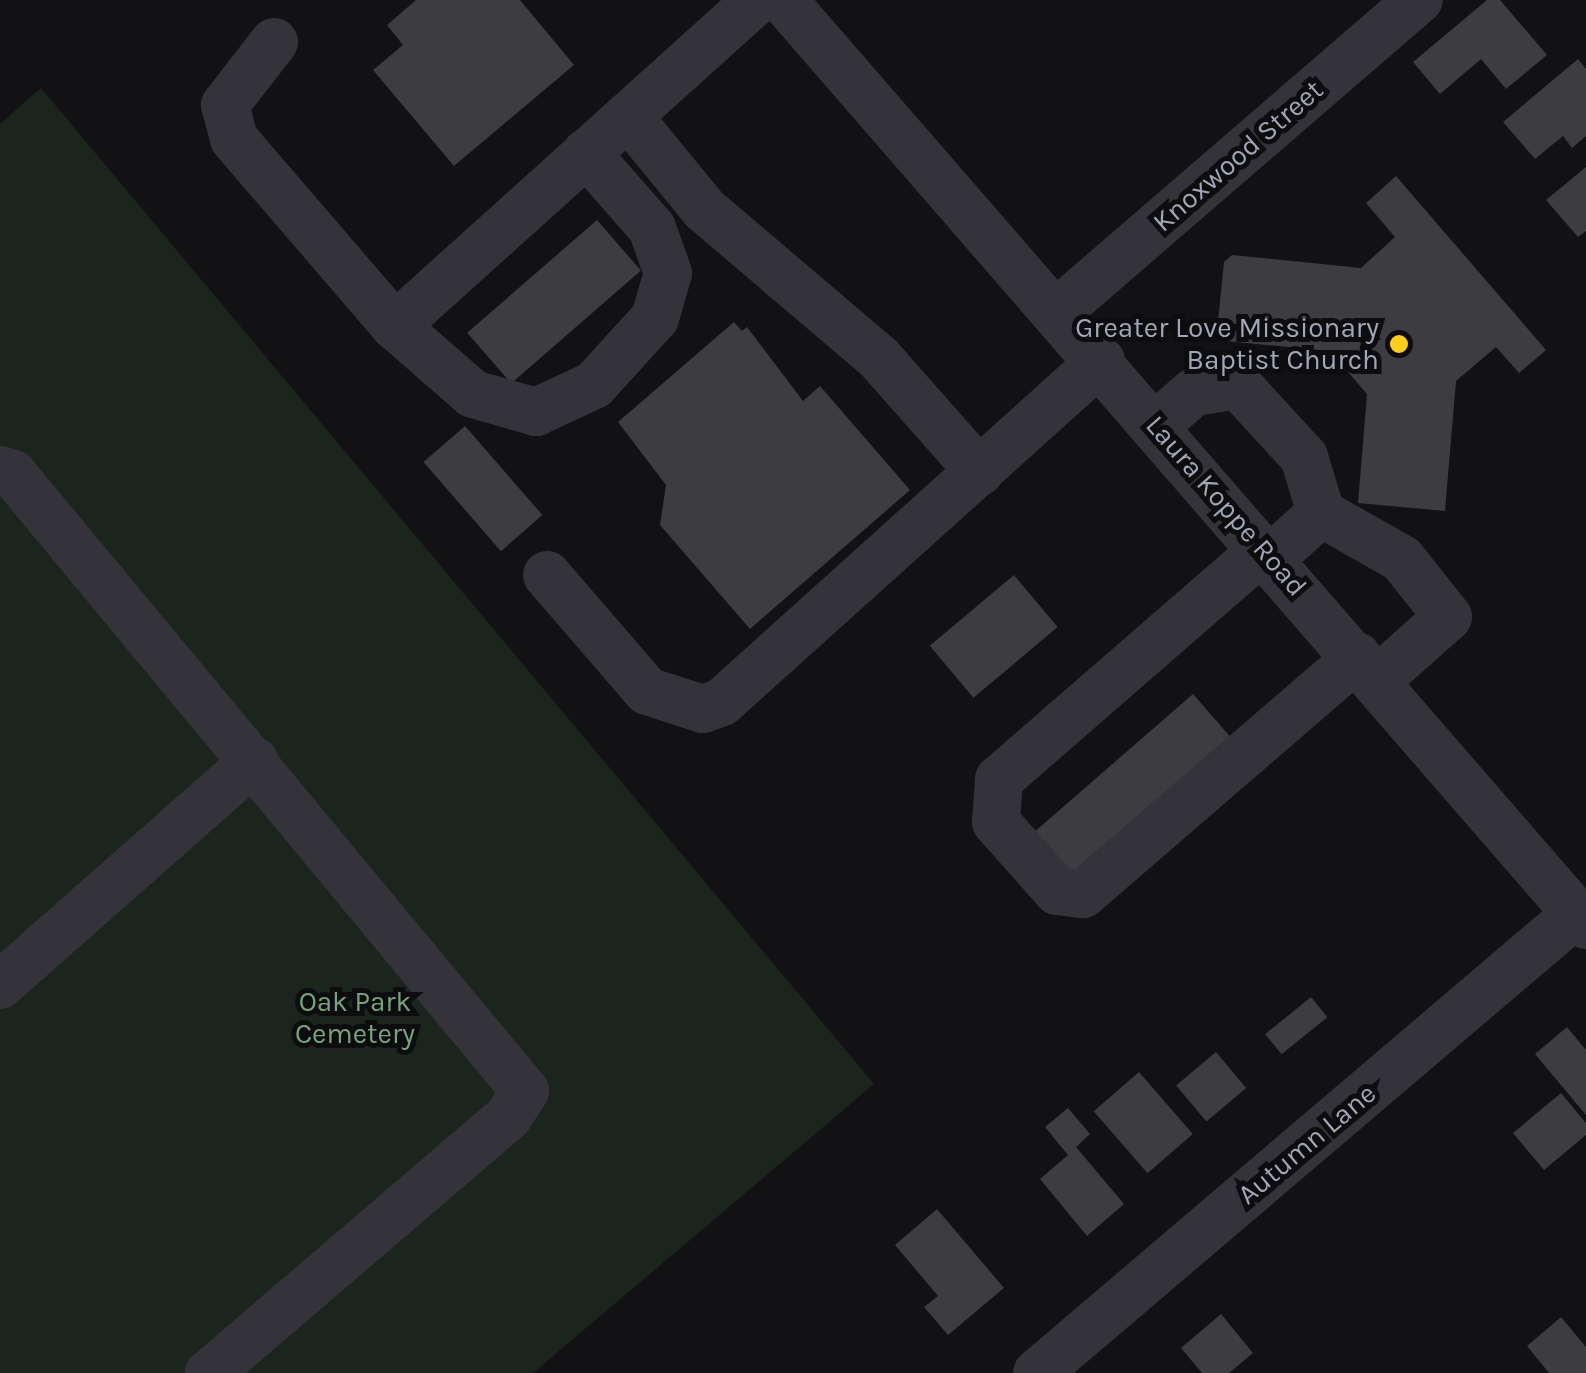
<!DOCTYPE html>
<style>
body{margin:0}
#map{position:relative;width:1586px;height:1373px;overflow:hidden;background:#121214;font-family:Karla,sans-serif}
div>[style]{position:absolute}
.green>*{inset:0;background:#1c241e}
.building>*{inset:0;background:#3c3c41;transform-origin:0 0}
.minor>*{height:48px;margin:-24px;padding:0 24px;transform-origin:24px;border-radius:24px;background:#333339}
.dots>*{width:28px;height:28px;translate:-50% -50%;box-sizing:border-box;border:5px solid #0d0d0f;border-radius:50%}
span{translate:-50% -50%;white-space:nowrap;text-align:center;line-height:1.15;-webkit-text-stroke:10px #0d0d0f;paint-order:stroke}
.street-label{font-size:28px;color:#a2a6b5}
.poi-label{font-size:28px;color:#a2a6b5}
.right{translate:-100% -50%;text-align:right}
.park-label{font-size:28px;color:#78a27f}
</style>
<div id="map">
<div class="green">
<i style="clip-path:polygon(41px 88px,874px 1084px,533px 1373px,0 1373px,0 124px)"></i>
</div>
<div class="building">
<i style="clip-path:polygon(416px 0,520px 0,574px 65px,454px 166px,373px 70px,403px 45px,387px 25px)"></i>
<i style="clip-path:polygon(1487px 0,1500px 0,1547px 55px,1506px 89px,1481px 59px,1440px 94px,1413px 62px)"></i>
<i style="clip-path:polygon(1578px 59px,1586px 69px,1586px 136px,1572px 148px,1563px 136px,1535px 159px,1503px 122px)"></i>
<i style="clip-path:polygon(1586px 167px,1586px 231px,1578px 237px,1546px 200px)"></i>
<i style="clip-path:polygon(1396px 176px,1546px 350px,1519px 373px,1496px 347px,1456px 381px,1445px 511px,1358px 503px,1367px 394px,1330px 351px,1226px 341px,1217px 331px,1224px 262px,1232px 255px,1361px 268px,1395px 237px,1366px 203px)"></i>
<i style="left:597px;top:220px;width:67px;height:172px;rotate:49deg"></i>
<i style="clip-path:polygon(734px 322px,742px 331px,747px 327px,803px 401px,820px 386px,910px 490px,750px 629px,660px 525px,666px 485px,618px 422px)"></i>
<i style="left:465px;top:426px;width:118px;height:55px;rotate:49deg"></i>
<i style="left:1014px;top:575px;width:68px;height:110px;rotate:50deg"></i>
<i style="left:1193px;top:694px;width:65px;height:216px;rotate:49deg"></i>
<i style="left:1311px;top:997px;width:26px;height:59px;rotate:51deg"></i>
<i style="clip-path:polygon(1567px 1027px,1586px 1050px,1586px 1115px,1535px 1054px)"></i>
<i style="left:1216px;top:1052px;width:47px;height:52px;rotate:50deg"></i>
<i style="left:1139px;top:1072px;width:82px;height:60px;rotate:49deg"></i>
<i style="clip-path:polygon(1561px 1093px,1586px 1123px,1586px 1135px,1544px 1170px,1513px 1133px)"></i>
<i style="clip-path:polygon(1068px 1108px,1090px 1134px,1076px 1147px,1124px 1204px,1087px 1236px,1040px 1179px,1068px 1155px,1045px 1127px)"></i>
<i style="clip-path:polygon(937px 1209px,1004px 1288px,948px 1335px,924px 1307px,938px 1296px,895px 1245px)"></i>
<i style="clip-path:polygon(1221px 1314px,1253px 1353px,1229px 1373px,1202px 1373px,1181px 1348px)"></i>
<i style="clip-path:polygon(1561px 1317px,1586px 1347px,1586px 1373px,1549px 1373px,1527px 1346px)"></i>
</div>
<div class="minor">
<i style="left:783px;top:0;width:1225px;rotate:49.04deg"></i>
<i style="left:274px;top:42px;width:80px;rotate:127.9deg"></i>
<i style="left:225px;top:105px;width:35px;rotate:75deg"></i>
<i style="left:234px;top:139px;width:247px;rotate:49.3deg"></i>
<i style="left:395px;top:326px;width:487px;rotate:-42deg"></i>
<i style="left:628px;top:116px;width:120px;rotate:50.7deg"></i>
<i style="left:704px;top:209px;width:230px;rotate:40.4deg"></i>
<i style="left:879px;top:358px;width:152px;rotate:48.5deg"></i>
<i style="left:1057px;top:312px;width:478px;rotate:-40.8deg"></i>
<i style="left:395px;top:326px;width:103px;rotate:41.1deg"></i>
<i style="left:473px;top:394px;width:66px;rotate:15.9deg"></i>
<i style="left:536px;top:412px;width:64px;rotate:-25deg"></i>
<i style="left:594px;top:385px;width:91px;rotate:-47.7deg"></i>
<i style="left:655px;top:318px;width:47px;rotate:-73.9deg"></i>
<i style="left:668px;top:273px;width:48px;rotate:-109.6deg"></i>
<i style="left:652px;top:228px;width:100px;rotate:-131.3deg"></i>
<i style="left:1156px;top:425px;width:50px;rotate:-41deg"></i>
<i style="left:1194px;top:392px;width:45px;rotate:-9deg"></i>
<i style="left:1238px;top:385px;width:98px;rotate:47.5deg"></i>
<i style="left:1304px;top:457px;width:59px;rotate:73.1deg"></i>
<i style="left:1321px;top:513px;width:67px;rotate:138deg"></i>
<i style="left:0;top:470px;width:14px;rotate:17deg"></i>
<i style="left:13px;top:474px;width:802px;rotate:50.31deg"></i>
<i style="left:525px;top:1091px;width:31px;rotate:123deg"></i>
<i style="left:508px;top:1117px;width:394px;rotate:139.4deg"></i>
<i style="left:1321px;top:513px;width:93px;rotate:29.6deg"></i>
<i style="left:1402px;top:559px;width:74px;rotate:51.6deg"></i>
<i style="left:1448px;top:617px;width:95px;rotate:138.4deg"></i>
<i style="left:1264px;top:549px;width:351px;rotate:139deg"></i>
<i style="left:999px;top:779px;width:43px;rotate:94deg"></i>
<i style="left:996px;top:822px;width:92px;rotate:48.5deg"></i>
<i style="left:1057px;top:891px;width:26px;rotate:7deg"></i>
<i style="left:1083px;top:894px;width:363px;rotate:-40.8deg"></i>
<i style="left:547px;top:575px;width:153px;rotate:49.2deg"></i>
<i style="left:647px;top:691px;width:59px;rotate:17.8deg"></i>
<i style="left:703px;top:709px;width:20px;rotate:-20deg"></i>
<i style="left:722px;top:702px;width:510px;rotate:-41.98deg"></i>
<i style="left:0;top:985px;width:339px;rotate:-41.4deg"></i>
<i style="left:1037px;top:1373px;width:708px;rotate:-40.42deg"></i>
</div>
<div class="dots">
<i style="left:1399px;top:344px;background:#ffce1f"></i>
</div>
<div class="street-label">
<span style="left:1238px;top:156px;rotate:-41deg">Knoxwood Street</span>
<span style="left:1226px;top:506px;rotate:49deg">Laura Koppe Road</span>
<span style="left:1307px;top:1144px;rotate:-40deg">Autumn Lane</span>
</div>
<div class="poi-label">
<span class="right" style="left:1379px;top:344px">Greater Love Missionary<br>Baptist Church</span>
</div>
<div class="park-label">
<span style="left:355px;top:1018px">Oak Park<br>Cemetery</span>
</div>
</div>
